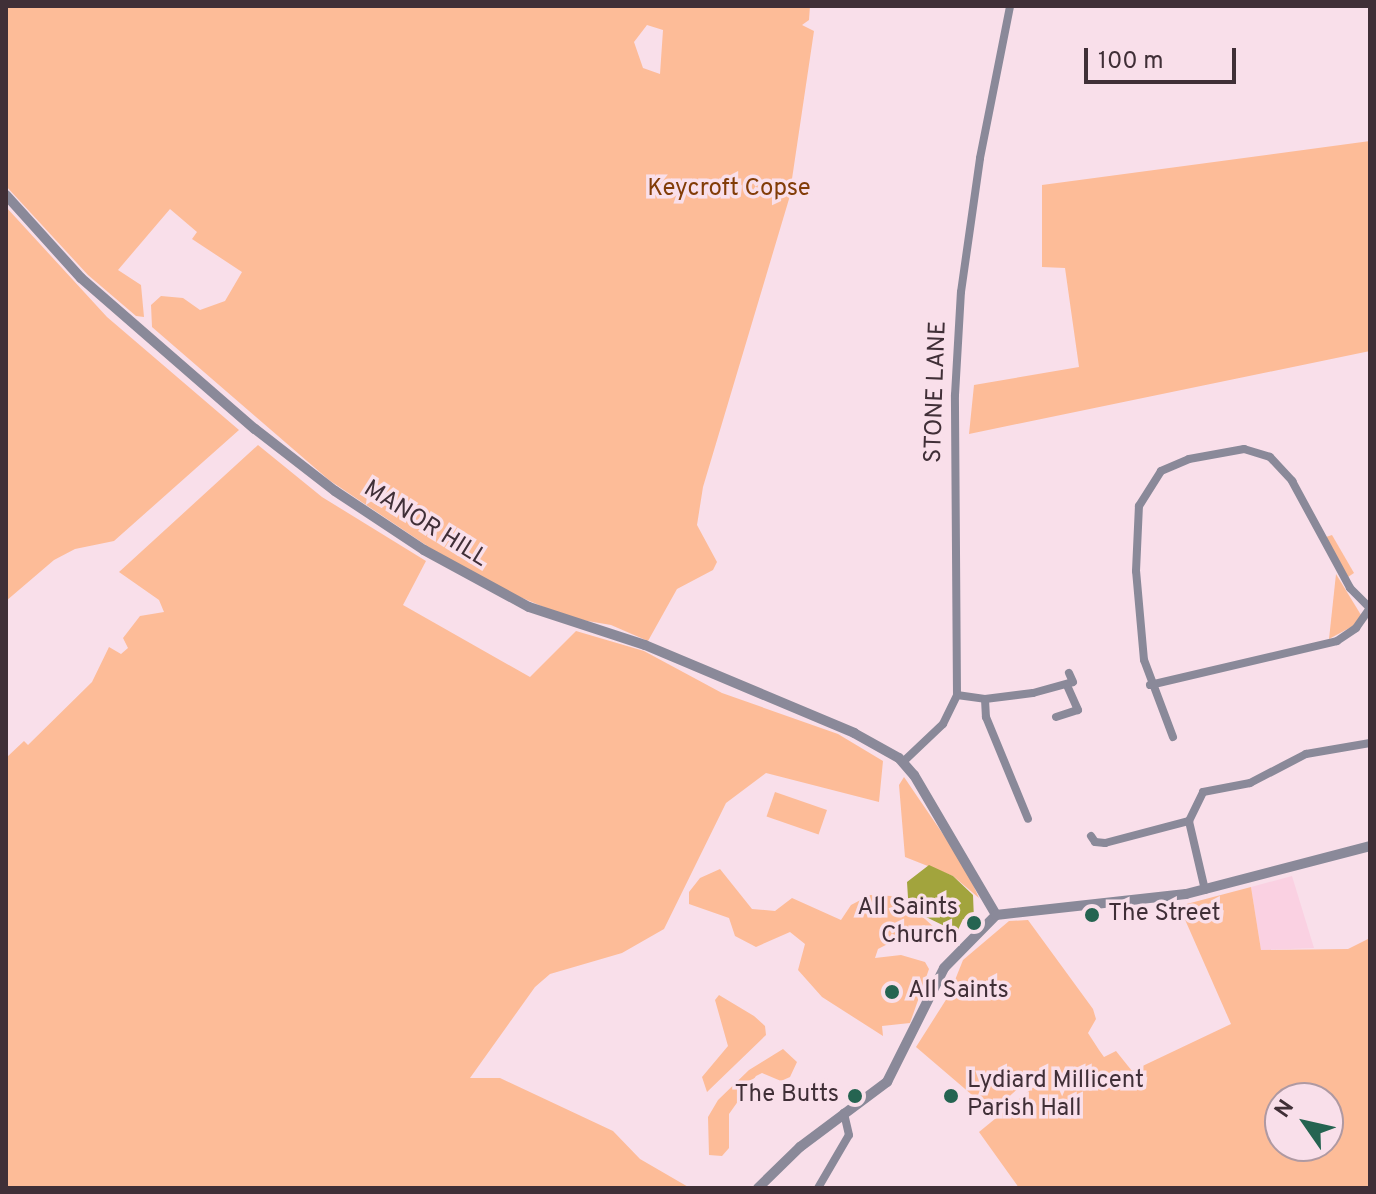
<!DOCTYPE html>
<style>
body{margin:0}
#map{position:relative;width:1376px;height:1194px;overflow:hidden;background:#f9dfea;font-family:Overpass,sans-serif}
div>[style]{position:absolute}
.built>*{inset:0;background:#fad1e2}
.green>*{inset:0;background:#fdbc98;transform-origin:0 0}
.water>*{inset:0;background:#a2a43d}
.minor>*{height:8px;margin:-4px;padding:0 4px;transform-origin:4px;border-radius:4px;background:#8a8999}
.tertiary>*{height:10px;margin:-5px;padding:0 5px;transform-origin:5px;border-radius:5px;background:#8a8999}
.dots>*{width:22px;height:22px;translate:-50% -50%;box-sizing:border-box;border:4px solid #f9dfea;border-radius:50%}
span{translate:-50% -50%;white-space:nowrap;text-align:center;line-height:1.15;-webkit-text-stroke:7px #f9dfea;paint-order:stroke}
.park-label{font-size:24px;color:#823c07}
.street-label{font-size:24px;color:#402f37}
.poi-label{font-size:24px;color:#402f37}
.right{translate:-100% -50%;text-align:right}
.left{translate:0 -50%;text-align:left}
.frame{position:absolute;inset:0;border:8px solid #402f37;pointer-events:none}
.north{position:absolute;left:1264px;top:1082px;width:80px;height:80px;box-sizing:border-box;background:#f9dfea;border:2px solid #af99a2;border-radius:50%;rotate:304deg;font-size:22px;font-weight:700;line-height:32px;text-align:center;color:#402f37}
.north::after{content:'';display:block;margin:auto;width:28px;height:36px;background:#256451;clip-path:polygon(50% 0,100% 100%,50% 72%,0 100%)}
.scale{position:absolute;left:1084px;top:48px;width:152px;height:36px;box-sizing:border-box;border:4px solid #402f37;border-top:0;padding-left:10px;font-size:24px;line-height:28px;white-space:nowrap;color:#402f37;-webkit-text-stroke:6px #f9dfea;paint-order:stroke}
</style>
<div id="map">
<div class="built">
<i style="clip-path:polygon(1292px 876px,1314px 948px,1261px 950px,1251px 887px)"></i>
</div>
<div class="green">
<i style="clip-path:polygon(evenodd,6px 6px,810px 6px,809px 20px,802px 25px,814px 31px,789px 199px,703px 487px,697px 525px,717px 562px,713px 570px,677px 589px,648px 641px,611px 625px,570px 618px,475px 578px,329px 480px,152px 327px,151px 305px,161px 296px,183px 298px,200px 310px,225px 301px,242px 272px,192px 239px,197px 232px,170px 209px,118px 270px,141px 285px,144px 317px,136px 316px,88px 275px,6px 186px,6px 6px,647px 25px,663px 30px,660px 74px,643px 68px,634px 42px,647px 25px)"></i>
<i style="clip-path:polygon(1370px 141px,1370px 351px,969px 434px,974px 385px,1079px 367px,1065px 268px,1042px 267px,1042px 185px)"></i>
<i style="clip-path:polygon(6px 207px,107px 317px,239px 430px,114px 541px,75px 549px,54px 560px,6px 601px)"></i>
<i style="clip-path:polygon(258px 445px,322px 497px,426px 561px,403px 605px,530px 677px,576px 631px,644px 651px,722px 693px,838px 734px,883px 761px,879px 802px,766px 773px,726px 803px,664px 929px,622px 953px,550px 974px,535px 987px,470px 1078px,500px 1078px,613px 1131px,640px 1159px,690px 1188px,6px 1188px,6px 758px,24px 741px,28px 745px,92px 682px,109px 647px,121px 654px,128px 648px,123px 638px,140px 616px,164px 612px,159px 600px,119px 572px)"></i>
<i style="clip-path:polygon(1332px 535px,1354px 573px,1348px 577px,1326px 537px)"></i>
<i style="clip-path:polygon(1336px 574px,1361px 615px,1353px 626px,1329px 639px)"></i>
<i style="clip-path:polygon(904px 777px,964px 865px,979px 898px,953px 876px,905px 857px,899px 785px)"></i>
<i style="left:775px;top:792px;width:55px;height:26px;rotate:19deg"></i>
<i style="clip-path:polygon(720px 869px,752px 909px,775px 911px,792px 898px,841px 920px,851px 905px,870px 895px,891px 896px,925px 919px,937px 930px,938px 942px,909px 933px,878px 949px,875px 958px,901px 955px,925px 962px,929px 969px,910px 1023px,882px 1026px,883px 1036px,822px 997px,798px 970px,805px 944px,790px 932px,756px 947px,735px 936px,729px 918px,689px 904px,689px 892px,700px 878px)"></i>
<i style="clip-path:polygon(evenodd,1251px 887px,1261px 950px,1348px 949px,1370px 938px,1370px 1188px,1019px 1188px,979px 1132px,1041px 1081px,1034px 1074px,992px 1112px,916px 1047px,949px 995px,963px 960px,1009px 921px,1028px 920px,1093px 1009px,1096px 1019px,1088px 1033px,1099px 1050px,1104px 1057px,1116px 1051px,1132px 1071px,1231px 1024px,1179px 906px,1251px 887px,1280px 1098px,1328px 1098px,1328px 1146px,1280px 1146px,1280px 1098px)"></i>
<i style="clip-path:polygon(719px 995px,754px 1016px,765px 1026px,766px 1035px,707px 1092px,702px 1077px,728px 1046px,715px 1000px)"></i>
<i style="clip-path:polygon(783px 1049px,797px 1062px,790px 1077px,781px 1081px,762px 1073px,756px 1076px,729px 1114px,729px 1148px,722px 1156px,709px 1155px,708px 1117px,718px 1100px,749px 1070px)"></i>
</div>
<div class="water">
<i style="clip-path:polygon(929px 865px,953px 876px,973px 895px,974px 920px,963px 919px,957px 932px,926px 917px,908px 898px,907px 882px)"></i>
</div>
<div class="minor">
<i style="left:1150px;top:685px;width:192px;rotate:-13.2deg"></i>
<i style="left:1337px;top:641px;width:23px;rotate:-34deg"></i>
<i style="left:1356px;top:628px;width:24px;rotate:-55deg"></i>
<i style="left:957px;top:695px;width:28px;rotate:8deg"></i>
<i style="left:985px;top:699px;width:48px;rotate:-7.1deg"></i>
<i style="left:1033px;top:693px;width:41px;rotate:-15.4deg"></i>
<i style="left:1073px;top:682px;width:10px;rotate:-114deg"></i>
<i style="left:985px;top:699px;width:18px;rotate:87deg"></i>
<i style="left:986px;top:717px;width:110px;rotate:67.6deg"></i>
<i style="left:1056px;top:717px;width:23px;rotate:-18deg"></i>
<i style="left:1078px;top:710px;width:27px;rotate:-114deg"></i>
<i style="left:1173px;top:737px;width:82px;rotate:-110.6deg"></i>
<i style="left:1144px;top:660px;width:89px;rotate:-95.1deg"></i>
<i style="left:1136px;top:571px;width:65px;rotate:-87.4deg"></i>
<i style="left:1139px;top:506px;width:41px;rotate:-57.8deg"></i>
<i style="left:1161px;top:471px;width:30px;rotate:-23deg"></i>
<i style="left:1189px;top:459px;width:56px;rotate:-10.3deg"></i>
<i style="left:1244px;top:449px;width:27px;rotate:17deg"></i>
<i style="left:1270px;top:457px;width:33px;rotate:47deg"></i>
<i style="left:1292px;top:481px;width:122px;rotate:61.5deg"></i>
<i style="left:1350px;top:588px;width:28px;rotate:45deg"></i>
<i style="left:903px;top:762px;width:55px;rotate:-43.5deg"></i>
<i style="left:943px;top:724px;width:32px;rotate:-64deg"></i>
<i style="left:957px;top:695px;width:300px;rotate:-90.4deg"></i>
<i style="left:955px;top:395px;width:103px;rotate:-86.7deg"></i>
<i style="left:961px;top:292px;width:135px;rotate:-81.9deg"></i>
<i style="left:980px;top:158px;width:155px;rotate:-78.8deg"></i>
<i style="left:1091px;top:836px;width:7px;rotate:56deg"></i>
<i style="left:1095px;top:842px;width:10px;rotate:6deg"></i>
<i style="left:1105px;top:843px;width:87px;rotate:-14.7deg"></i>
<i style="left:1205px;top:890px;width:71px;rotate:-103.1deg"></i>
<i style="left:1189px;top:821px;width:32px;rotate:-64deg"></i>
<i style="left:1203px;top:792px;width:48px;rotate:-10.8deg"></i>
<i style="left:1250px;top:783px;width:63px;rotate:-27.4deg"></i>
<i style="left:1306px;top:754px;width:65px;rotate:-9.8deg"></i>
<i style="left:818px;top:1188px;width:61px;rotate:-59.7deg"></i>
<i style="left:849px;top:1135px;width:23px;rotate:-103deg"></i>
</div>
<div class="tertiary">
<i style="left:6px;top:195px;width:112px;rotate:47.9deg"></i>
<i style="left:81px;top:278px;width:230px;rotate:41deg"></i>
<i style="left:255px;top:429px;width:101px;rotate:37.8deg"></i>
<i style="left:335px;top:491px;width:107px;rotate:33.5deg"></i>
<i style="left:424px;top:550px;width:119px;rotate:28.5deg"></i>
<i style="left:529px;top:607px;width:122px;rotate:18.1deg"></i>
<i style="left:645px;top:645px;width:227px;rotate:22.8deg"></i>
<i style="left:854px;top:733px;width:51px;rotate:29.1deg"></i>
<i style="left:899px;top:758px;width:23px;rotate:49deg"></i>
<i style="left:914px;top:775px;width:162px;rotate:59.6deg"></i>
<i style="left:758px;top:1188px;width:59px;rotate:-44.3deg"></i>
<i style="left:800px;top:1147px;width:109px;rotate:-36.8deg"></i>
<i style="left:887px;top:1082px;width:127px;rotate:-63.4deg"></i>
<i style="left:944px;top:968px;width:74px;rotate:-45.5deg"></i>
<i style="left:996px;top:915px;width:191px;rotate:-6.3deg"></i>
<i style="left:1186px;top:894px;width:190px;rotate:-14.6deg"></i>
</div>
<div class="dots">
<i style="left:1092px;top:915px;background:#256451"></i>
<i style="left:974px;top:923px;background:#256451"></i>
<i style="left:892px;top:992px;background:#256451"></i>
<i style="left:855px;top:1096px;background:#256451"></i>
<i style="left:951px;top:1096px;background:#256451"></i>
</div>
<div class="park-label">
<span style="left:729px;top:190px">Keycroft Copse</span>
</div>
<div class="street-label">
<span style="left:937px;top:392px;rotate:-88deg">STONE LANE</span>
<span style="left:425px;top:525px;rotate:32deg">MANOR HILL</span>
</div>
<div class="poi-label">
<span class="right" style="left:958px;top:923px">All Saints<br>Church</span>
<span class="left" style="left:1108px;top:915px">The Street</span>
<span class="left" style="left:908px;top:992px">All Saints</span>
<span class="left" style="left:967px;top:1096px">Lydiard Millicent<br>Parish Hall</span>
<span class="right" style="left:839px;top:1096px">The Butts</span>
</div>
<div class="frame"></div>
<div class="north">N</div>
<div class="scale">100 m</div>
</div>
